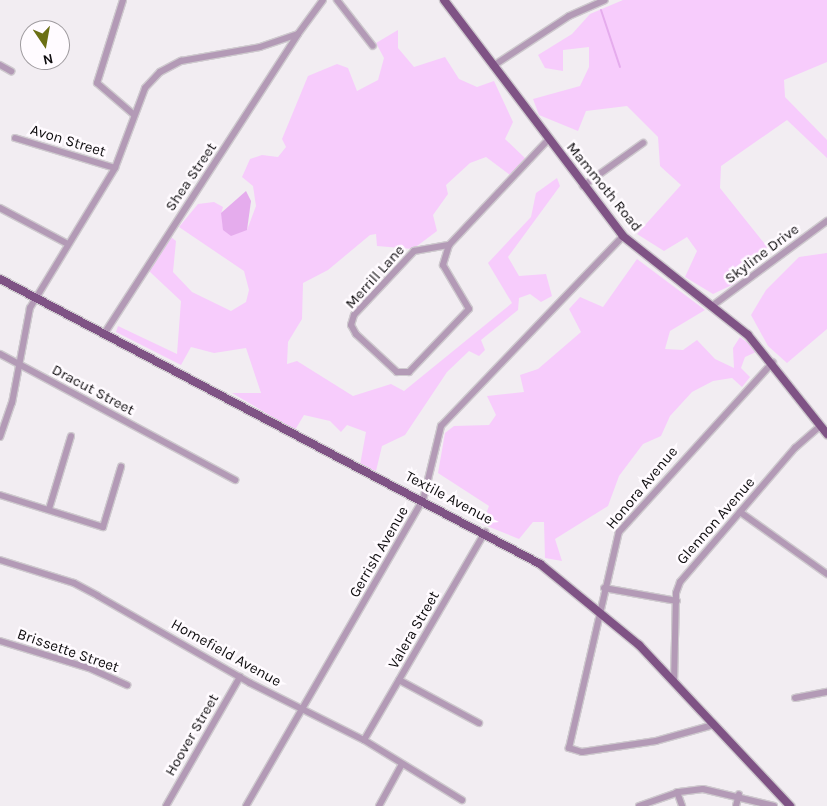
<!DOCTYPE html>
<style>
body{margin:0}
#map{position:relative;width:827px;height:806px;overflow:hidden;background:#f2edf2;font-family:Karla,sans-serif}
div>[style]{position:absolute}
.green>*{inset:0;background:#f7ccfc}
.water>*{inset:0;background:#e5aced}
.stream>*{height:2px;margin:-1px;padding:0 1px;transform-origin:1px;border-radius:1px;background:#e5aced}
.roads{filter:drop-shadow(1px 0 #cec9ce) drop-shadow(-1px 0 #cec9ce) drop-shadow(0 1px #cec9ce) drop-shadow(0 -1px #cec9ce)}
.minor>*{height:6px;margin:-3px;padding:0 3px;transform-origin:3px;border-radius:3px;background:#b39ab6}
.major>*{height:8px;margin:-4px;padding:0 4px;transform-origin:4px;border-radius:4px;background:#7f5385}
span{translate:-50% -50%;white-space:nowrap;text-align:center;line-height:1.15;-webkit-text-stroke:5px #fffbff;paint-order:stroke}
.street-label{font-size:15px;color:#0e0c0e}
.north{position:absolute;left:20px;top:20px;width:50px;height:50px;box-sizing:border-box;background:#fffbff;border:1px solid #9f9b9f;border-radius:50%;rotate:168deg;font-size:14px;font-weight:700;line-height:20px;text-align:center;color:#0e0c0e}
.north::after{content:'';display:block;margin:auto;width:18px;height:22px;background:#6b6f14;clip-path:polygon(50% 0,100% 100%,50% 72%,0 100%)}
</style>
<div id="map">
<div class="green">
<i style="clip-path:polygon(623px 0,827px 0,827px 62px,784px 80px,785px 97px,827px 140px,827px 158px,787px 120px,721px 166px,720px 188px,768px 248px,766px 257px,734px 284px,713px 294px,685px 277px,697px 251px,687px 237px,664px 251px,637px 234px,681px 185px,660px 166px,658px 137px,627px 106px,586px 111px,578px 131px,539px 115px,533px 99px,580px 86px,589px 67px,589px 47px,563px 50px,563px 71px,545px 68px,538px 55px,572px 34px,590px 14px)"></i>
<i style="clip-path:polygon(398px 30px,398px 48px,414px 67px,445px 57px,459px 79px,477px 87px,494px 81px,513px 122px,505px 139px,526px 159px,510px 175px,486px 157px,470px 163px,446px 185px,448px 194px,433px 215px,437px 231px,413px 249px,377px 246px,376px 234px,370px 235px,328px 270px,303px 283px,302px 319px,288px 342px,287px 364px,297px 361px,353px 396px,391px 384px,404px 391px,512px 303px,488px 263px,531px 217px,536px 193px,557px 178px,560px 186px,508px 257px,519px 276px,546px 274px,552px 296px,541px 302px,530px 294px,519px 298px,518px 310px,481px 340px,485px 350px,479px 356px,469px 351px,447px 372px,405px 435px,382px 446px,376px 471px,360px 465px,366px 432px,347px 425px,341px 432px,330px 421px,304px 415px,295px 430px,232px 393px,261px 393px,246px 348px,214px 353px,191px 347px,181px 365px,116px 332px,118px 326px,177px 354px,181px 301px,149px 271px,171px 237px,176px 241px,173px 272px,192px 292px,231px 311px,246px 302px,249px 290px,244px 271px,179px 227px,198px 204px,214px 202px,223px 207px,221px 214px,247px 230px,256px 206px,253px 186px,242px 177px,250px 159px,262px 155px,278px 157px,286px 147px,282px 139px,308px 76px,337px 64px,348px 68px,357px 91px,378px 80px,384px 58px,376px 43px)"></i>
<i style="clip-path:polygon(827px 253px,827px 329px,787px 363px,768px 346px,751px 315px,766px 290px,799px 257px)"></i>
<i style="clip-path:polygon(637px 259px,705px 310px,670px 331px,665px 349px,683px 350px,697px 340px,715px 359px,734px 368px,733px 348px,740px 337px,758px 351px,745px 357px,741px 368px,750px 377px,742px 387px,732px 378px,713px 381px,692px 392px,670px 416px,661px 436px,643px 444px,619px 476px,608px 506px,555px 539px,562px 561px,545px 558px,544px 522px,533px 522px,519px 539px,482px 524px,489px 506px,438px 473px,445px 433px,454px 426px,489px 425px,496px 415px,487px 396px,524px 392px,520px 375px,538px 369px,581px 332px,569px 309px,580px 297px,603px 307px)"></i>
</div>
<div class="water">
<i style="clip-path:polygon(246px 191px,251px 201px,247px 230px,231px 236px,223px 230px,221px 213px)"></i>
</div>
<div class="stream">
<i style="left:601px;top:10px;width:60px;rotate:71.6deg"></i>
</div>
<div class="roads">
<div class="minor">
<i style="left:123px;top:0;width:87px;rotate:107.4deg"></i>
<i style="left:97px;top:83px;width:48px;rotate:40.7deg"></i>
<i style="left:337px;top:0;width:58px;rotate:52deg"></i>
<i style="left:0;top:65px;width:13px;rotate:29deg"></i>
<i style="left:493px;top:66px;width:91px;rotate:-33.3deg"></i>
<i style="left:569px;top:16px;width:39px;rotate:-24deg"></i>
<i style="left:15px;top:138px;width:104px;rotate:16.7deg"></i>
<i style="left:583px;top:186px;width:74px;rotate:-35.6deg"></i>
<i style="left:0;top:208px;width:77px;rotate:27.9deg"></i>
<i style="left:449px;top:245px;width:21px;rotate:107deg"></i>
<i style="left:443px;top:265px;width:51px;rotate:59.4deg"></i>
<i style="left:469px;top:309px;width:87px;rotate:133.6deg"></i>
<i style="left:409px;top:372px;width:12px;rotate:180deg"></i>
<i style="left:397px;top:372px;width:56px;rotate:-137.2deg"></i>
<i style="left:356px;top:334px;width:10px;rotate:-119deg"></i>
<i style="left:351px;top:325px;width:10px;rotate:-73deg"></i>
<i style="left:354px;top:315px;width:88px;rotate:-46.8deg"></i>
<i style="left:414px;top:251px;width:36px;rotate:-10deg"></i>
<i style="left:449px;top:245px;width:144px;rotate:-46.7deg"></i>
<i style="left:712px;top:306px;width:143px;rotate:-36.5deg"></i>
<i style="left:104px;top:334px;width:357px;rotate:-57.1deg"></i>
<i style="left:0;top:354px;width:267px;rotate:28.2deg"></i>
<i style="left:0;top:437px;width:36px;rotate:-71deg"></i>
<i style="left:12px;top:403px;width:97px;rotate:-79.3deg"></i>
<i style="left:30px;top:308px;width:164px;rotate:-58.7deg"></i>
<i style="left:115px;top:168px;width:85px;rotate:-69.4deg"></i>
<i style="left:145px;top:88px;width:22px;rotate:-47deg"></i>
<i style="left:160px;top:72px;width:24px;rotate:-28deg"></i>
<i style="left:181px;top:61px;width:80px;rotate:-10deg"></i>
<i style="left:260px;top:47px;width:40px;rotate:-18.9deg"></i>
<i style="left:298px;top:34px;width:42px;rotate:-53.7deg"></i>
<i style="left:0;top:495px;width:108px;rotate:17.3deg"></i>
<i style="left:103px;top:527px;width:63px;rotate:-73.3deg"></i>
<i style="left:49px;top:509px;width:76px;rotate:-73.2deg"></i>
<i style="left:740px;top:512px;width:107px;rotate:35.5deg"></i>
<i style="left:0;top:560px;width:77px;rotate:17.3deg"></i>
<i style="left:74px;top:583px;width:27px;rotate:28deg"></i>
<i style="left:98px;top:596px;width:175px;rotate:29.8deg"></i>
<i style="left:250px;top:683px;width:127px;rotate:26.6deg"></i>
<i style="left:364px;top:740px;width:115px;rotate:31.5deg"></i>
<i style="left:604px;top:588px;width:74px;rotate:10.1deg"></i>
<i style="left:0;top:641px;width:93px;rotate:16.9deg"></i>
<i style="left:89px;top:668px;width:42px;rotate:24.1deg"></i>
<i style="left:399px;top:680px;width:91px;rotate:28.3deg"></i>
<i style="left:674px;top:683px;width:90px;rotate:-88.7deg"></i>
<i style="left:676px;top:593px;width:12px;rotate:-70deg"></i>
<i style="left:680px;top:582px;width:177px;rotate:-49.4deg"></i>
<i style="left:795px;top:448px;width:33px;rotate:-41deg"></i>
<i style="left:795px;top:698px;width:33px;rotate:-11deg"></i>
<i style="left:713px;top:725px;width:59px;rotate:164.3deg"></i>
<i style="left:656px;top:741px;width:75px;rotate:171.5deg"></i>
<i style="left:582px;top:752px;width:14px;rotate:-163deg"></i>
<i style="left:569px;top:748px;width:222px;rotate:-77deg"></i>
<i style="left:619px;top:532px;width:229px;rotate:-47.8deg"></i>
<i style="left:364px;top:740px;width:241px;rotate:-59.8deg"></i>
<i style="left:677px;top:792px;width:15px;rotate:70deg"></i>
<i style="left:166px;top:806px;width:149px;rotate:-60.2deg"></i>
<i style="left:246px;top:806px;width:354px;rotate:-60deg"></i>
<i style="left:423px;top:500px;width:76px;rotate:-76.3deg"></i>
<i style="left:441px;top:426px;width:263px;rotate:-46.2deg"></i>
<i style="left:379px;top:806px;width:48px;rotate:-61.3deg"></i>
<i style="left:639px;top:806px;width:42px;rotate:-19.3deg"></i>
<i style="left:679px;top:792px;width:24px;rotate:-7deg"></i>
<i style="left:703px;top:789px;width:73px;rotate:13.5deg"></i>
<i style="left:736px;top:806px;width:12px;rotate:-76deg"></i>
</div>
<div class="major">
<i style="left:444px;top:0;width:296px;rotate:52.8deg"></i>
<i style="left:623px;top:236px;width:159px;rotate:38.4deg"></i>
<i style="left:748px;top:335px;width:127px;rotate:51.4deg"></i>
<i style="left:0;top:279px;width:611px;rotate:27.82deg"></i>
<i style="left:540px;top:564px;width:128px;rotate:39.3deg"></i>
<i style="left:639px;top:645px;width:221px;rotate:46.8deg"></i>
</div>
</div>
<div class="street-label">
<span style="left:68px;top:141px;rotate:17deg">Avon Street</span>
<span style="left:191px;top:177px;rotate:-56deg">Shea Street</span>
<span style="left:604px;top:187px;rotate:51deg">Mammoth Road</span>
<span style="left:762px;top:254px;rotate:-37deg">Skyline Drive</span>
<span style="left:375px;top:277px;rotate:-48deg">Merrill Lane</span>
<span style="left:93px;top:390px;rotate:28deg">Dracut Street</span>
<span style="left:642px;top:488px;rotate:-50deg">Honora Avenue</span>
<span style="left:449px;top:498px;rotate:28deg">Textile Avenue</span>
<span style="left:716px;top:521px;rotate:-49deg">Glennon Avenue</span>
<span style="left:379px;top:552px;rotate:-60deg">Gerrish Avenue</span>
<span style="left:414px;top:630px;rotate:-60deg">Valera Street</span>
<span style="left:68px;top:651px;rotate:19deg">Brissette Street</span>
<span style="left:226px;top:653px;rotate:29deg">Homefield Avenue</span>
<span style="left:192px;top:735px;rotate:-60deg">Hoover Street</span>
</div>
<div class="north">N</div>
</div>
